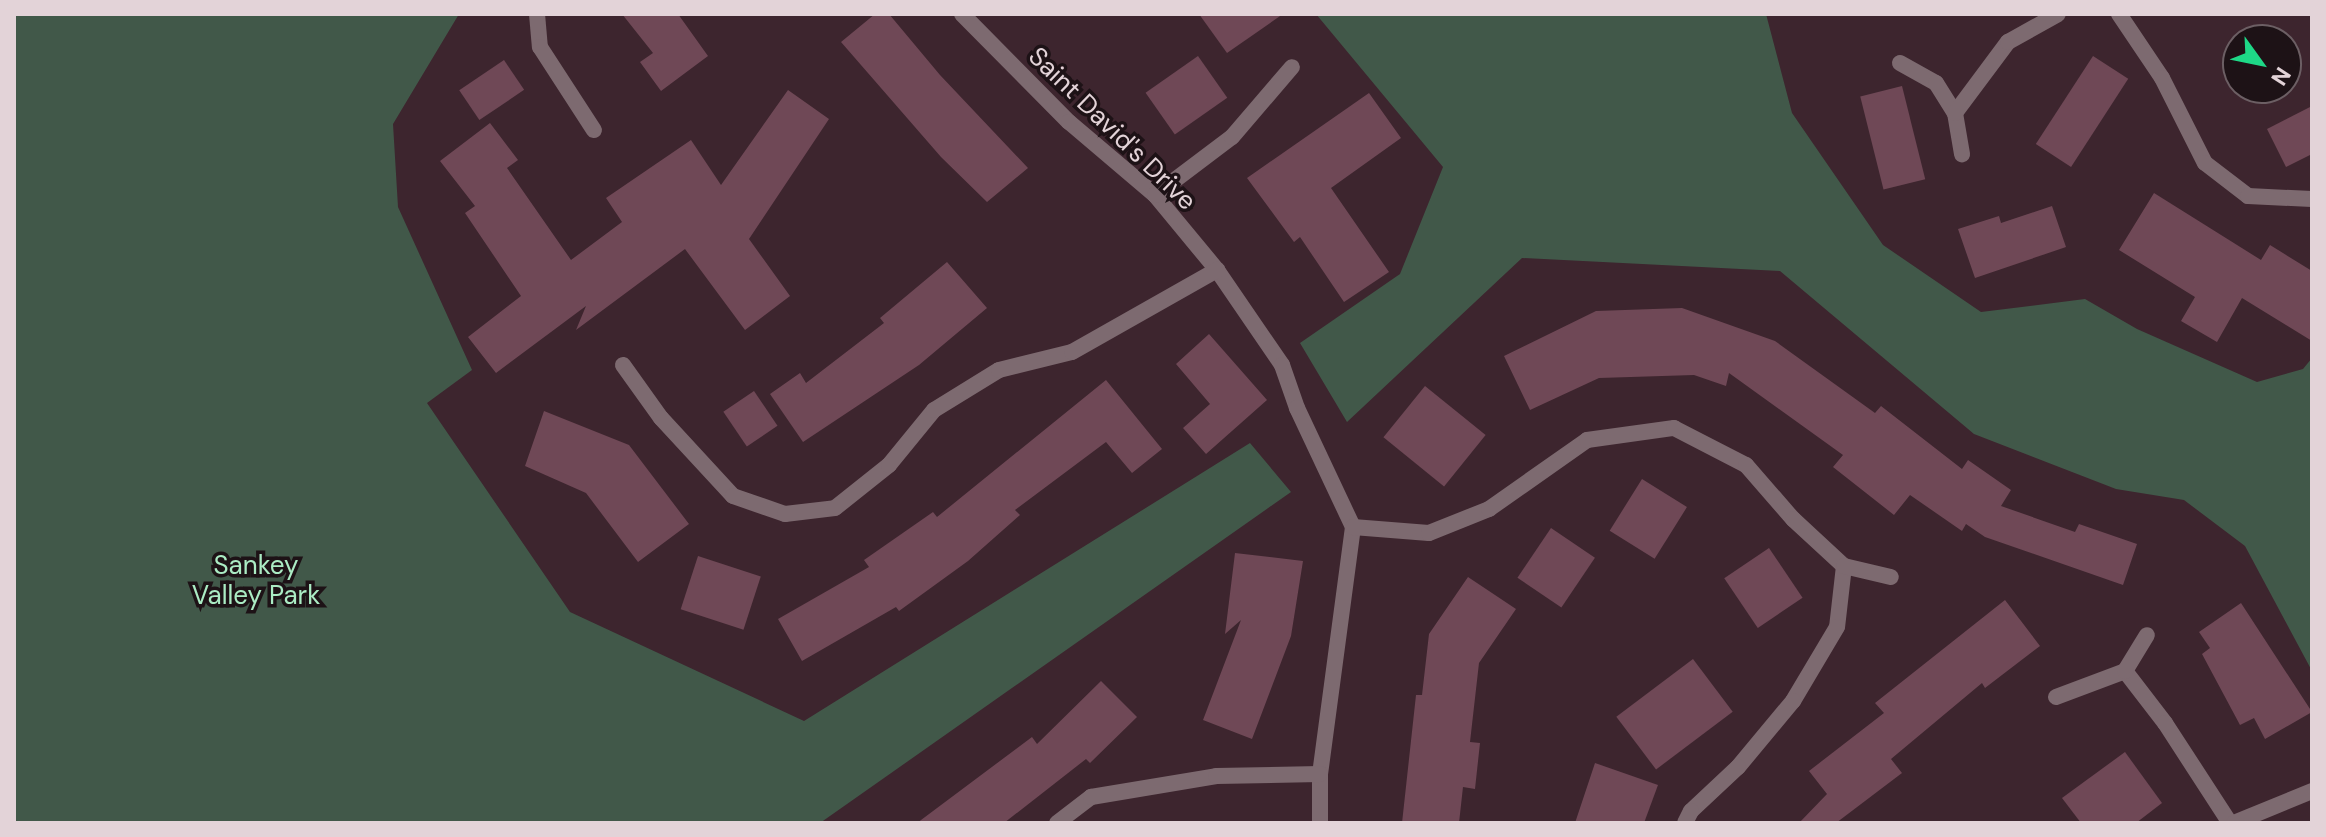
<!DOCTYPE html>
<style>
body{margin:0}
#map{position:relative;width:2326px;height:837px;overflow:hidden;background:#3d252e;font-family:"DM Sans",sans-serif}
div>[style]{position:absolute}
.green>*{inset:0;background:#415849}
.building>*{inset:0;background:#6f4856;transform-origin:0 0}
.service>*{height:16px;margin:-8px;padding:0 8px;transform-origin:8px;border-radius:8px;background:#7d6a70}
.minor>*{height:16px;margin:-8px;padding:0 8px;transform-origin:8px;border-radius:8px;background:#7d6a70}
span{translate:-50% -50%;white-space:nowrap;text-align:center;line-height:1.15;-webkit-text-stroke:7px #1d1216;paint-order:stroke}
.street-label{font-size:26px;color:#e3d3d8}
.park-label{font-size:26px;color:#abecc4}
.frame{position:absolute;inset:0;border:16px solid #e3d3d8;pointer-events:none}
.north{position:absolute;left:2222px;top:24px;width:80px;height:80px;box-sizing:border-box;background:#1d1216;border:2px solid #6c5f64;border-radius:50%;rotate:123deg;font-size:22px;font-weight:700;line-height:32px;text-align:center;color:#e3d3d8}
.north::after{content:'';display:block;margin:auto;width:28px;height:36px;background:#1ed887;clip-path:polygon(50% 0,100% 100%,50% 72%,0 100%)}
</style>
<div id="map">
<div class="green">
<i style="clip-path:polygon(14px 14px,459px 14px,393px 124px,398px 207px,472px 370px,427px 403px,570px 612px,804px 721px,1250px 443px,1291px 492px,820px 823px,14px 823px)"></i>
<i style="clip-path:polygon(1316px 14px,1766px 14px,1792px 113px,1883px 245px,1981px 312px,2085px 299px,2137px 329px,2257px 382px,2303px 369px,2312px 358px,2312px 671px,2245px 546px,2184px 500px,2116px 489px,1974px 434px,1780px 271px,1522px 258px,1347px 422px,1300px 343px,1400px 274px,1443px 167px)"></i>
</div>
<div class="building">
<i style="clip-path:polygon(622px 14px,678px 14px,708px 56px,661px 91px,640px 62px,653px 53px)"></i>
<i style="clip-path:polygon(875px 14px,889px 14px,940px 75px,1028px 168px,987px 202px,941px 157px,841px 42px)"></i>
<i style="clip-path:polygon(1199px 14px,1283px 14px,1227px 53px)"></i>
<i style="left:1198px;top:56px;width:51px;height:64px;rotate:55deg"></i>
<i style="left:2093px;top:56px;width:42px;height:105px;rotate:33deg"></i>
<i style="left:504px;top:60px;width:36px;height:54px;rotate:56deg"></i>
<i style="left:1902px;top:86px;width:96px;height:43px;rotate:76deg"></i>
<i style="clip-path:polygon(788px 90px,829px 119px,749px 239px,790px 296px,745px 330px,685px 249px,576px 330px,586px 306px,496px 373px,468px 337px,521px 296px,465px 213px,475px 206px,440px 161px,490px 123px,518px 160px,507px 168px,571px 260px,622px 222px,606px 198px,691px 140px,721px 185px)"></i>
<i style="clip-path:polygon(1369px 93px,1401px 138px,1331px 188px,1389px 272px,1344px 302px,1300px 237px,1294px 242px,1247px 178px)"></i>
<i style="clip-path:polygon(2312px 106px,2312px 154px,2286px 167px,2267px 129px)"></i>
<i style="clip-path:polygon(2154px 193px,2261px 260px,2270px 245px,2312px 271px,2312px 341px,2242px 298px,2217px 342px,2181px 321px,2195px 297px,2119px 250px)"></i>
<i style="clip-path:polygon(2052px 206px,2066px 247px,1975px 278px,1958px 229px,1999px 216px,2001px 223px)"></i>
<i style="clip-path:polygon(947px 262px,987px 308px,919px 365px,803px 442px,770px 394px,800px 373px,806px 383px,884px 323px,880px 318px)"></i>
<i style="clip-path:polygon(1682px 308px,1775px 341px,1875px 413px,1881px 406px,1962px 469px,1968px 460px,2011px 490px,2001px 506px,2075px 532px,2079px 524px,2137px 544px,2123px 585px,1985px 537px,1966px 524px,1962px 531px,1910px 495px,1894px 515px,1833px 467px,1843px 455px,1729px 373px,1726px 386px,1694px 375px,1599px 378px,1530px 410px,1504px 356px,1596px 311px)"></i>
<i style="clip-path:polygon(1209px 334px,1267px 400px,1206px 454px,1183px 428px,1210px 404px,1176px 364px)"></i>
<i style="clip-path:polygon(1106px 380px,1162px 449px,1132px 473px,1106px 442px,1015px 510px,1020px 515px,968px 561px,899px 611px,896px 607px,802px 661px,778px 619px,869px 567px,864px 560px,933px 512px,937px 517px)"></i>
<i style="left:1425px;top:386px;width:78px;height:66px;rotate:39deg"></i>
<i style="left:754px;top:391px;width:42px;height:37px;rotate:56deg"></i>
<i style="clip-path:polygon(544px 411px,629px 445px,689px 524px,638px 562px,586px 493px,525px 466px)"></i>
<i style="left:1642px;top:479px;width:53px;height:61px;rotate:32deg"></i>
<i style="left:1551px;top:528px;width:53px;height:60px;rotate:34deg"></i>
<i style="left:1769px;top:548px;width:60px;height:54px;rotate:56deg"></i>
<i style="clip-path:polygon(1235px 553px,1303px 561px,1291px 636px,1252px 739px,1203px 720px,1241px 620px,1225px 634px)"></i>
<i style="left:698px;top:556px;width:66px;height:56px;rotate:18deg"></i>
<i style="clip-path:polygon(1468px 577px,1516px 609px,1479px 663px,1470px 742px,1480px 743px,1475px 789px,1463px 787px,1459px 823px,1402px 823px,1416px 695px,1422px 695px,1429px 634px)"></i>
<i style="clip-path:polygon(2005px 600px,2040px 646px,1985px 688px,1982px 683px,1891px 759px,1902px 773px,1836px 823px,1799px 823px,1827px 794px,1809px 771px,1884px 713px,1875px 703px)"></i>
<i style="clip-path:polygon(2241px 603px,2312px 712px,2265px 739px,2254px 718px,2240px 725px,2202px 654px,2210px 648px,2199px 632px)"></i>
<i style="left:1693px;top:659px;width:66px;height:96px;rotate:53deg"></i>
<i style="clip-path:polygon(1101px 681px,1137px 717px,1090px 763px,1086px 759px,1004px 823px,917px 823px,1032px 737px,1037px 744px)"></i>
<i style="clip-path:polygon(2125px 752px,2162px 803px,2136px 823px,2081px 823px,2062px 798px)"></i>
<i style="clip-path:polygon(1595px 763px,1658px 785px,1644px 823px,1575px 823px)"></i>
</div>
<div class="service">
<i style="left:1900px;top:63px;width:41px;rotate:29.1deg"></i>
<i style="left:1936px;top:83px;width:36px;rotate:58deg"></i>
<i style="left:1955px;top:113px;width:42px;rotate:80.3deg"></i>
</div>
<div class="minor">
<i style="left:537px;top:14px;width:33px;rotate:85deg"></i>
<i style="left:540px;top:47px;width:99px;rotate:57deg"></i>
<i style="left:962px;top:14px;width:152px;rotate:45.3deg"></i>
<i style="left:1069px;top:122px;width:113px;rotate:40.3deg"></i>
<i style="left:1155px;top:195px;width:97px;rotate:50.4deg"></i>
<i style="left:1217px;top:270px;width:115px;rotate:55.6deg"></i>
<i style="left:1282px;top:365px;width:46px;rotate:70.8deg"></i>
<i style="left:1297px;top:408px;width:132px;rotate:64.8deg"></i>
<i style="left:1353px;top:527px;width:249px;rotate:97.6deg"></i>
<i style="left:1320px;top:774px;width:49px;rotate:90deg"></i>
<i style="left:2119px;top:14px;width:77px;rotate:56.1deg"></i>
<i style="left:2162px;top:78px;width:95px;rotate:63.2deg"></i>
<i style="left:2205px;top:163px;width:54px;rotate:37.5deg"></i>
<i style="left:2248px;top:196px;width:64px;rotate:2.7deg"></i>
<i style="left:1955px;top:113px;width:89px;rotate:-53.3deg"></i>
<i style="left:2008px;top:42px;width:57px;rotate:-29.2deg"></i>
<i style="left:1155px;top:195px;width:96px;rotate:-37deg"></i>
<i style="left:1232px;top:137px;width:92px;rotate:-49.4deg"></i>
<i style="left:623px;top:365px;width:65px;rotate:54.4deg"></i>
<i style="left:661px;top:418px;width:106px;rotate:47.3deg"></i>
<i style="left:733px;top:496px;width:55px;rotate:19.1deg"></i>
<i style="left:785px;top:514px;width:50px;rotate:-6.8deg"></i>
<i style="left:835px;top:508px;width:69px;rotate:-38.5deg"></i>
<i style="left:889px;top:465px;width:71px;rotate:-50.7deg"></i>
<i style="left:934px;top:410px;width:76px;rotate:-31.6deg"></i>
<i style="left:999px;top:370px;width:75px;rotate:-13.9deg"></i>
<i style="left:1072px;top:352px;width:167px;rotate:-29.5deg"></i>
<i style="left:1353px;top:527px;width:76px;rotate:4.5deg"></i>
<i style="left:1429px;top:533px;width:65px;rotate:-21.8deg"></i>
<i style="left:1489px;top:509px;width:120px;rotate:-35.1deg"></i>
<i style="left:1587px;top:440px;width:88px;rotate:-7.9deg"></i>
<i style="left:1674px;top:428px;width:81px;rotate:27.2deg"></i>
<i style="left:1746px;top:465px;width:72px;rotate:49deg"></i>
<i style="left:1793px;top:519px;width:69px;rotate:42.7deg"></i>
<i style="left:1844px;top:566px;width:61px;rotate:96.5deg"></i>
<i style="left:1837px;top:627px;width:86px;rotate:120.7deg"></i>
<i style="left:1793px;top:701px;width:86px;rotate:129.8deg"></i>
<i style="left:1738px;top:767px;width:64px;rotate:136.9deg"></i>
<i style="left:1691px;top:811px;width:13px;rotate:117deg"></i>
<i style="left:1844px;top:566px;width:48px;rotate:13.2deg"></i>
<i style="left:2125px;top:671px;width:66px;rotate:52.4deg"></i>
<i style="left:2165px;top:723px;width:119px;rotate:57deg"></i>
<i style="left:2056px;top:697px;width:74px;rotate:-20.6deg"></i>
<i style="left:2125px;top:671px;width:42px;rotate:-58.6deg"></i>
<i style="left:1057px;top:823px;width:43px;rotate:-37.4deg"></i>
<i style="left:1091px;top:797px;width:127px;rotate:-9.5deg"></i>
<i style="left:1216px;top:776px;width:104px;rotate:-1.1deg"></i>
<i style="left:2234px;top:823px;width:84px;rotate:-22.3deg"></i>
</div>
<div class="street-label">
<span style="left:1112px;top:129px;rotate:44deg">Saint David's Drive</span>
</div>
<div class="park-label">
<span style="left:256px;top:581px">Sankey<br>Valley Park</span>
</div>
<div class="frame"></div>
<div class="north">N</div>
</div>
